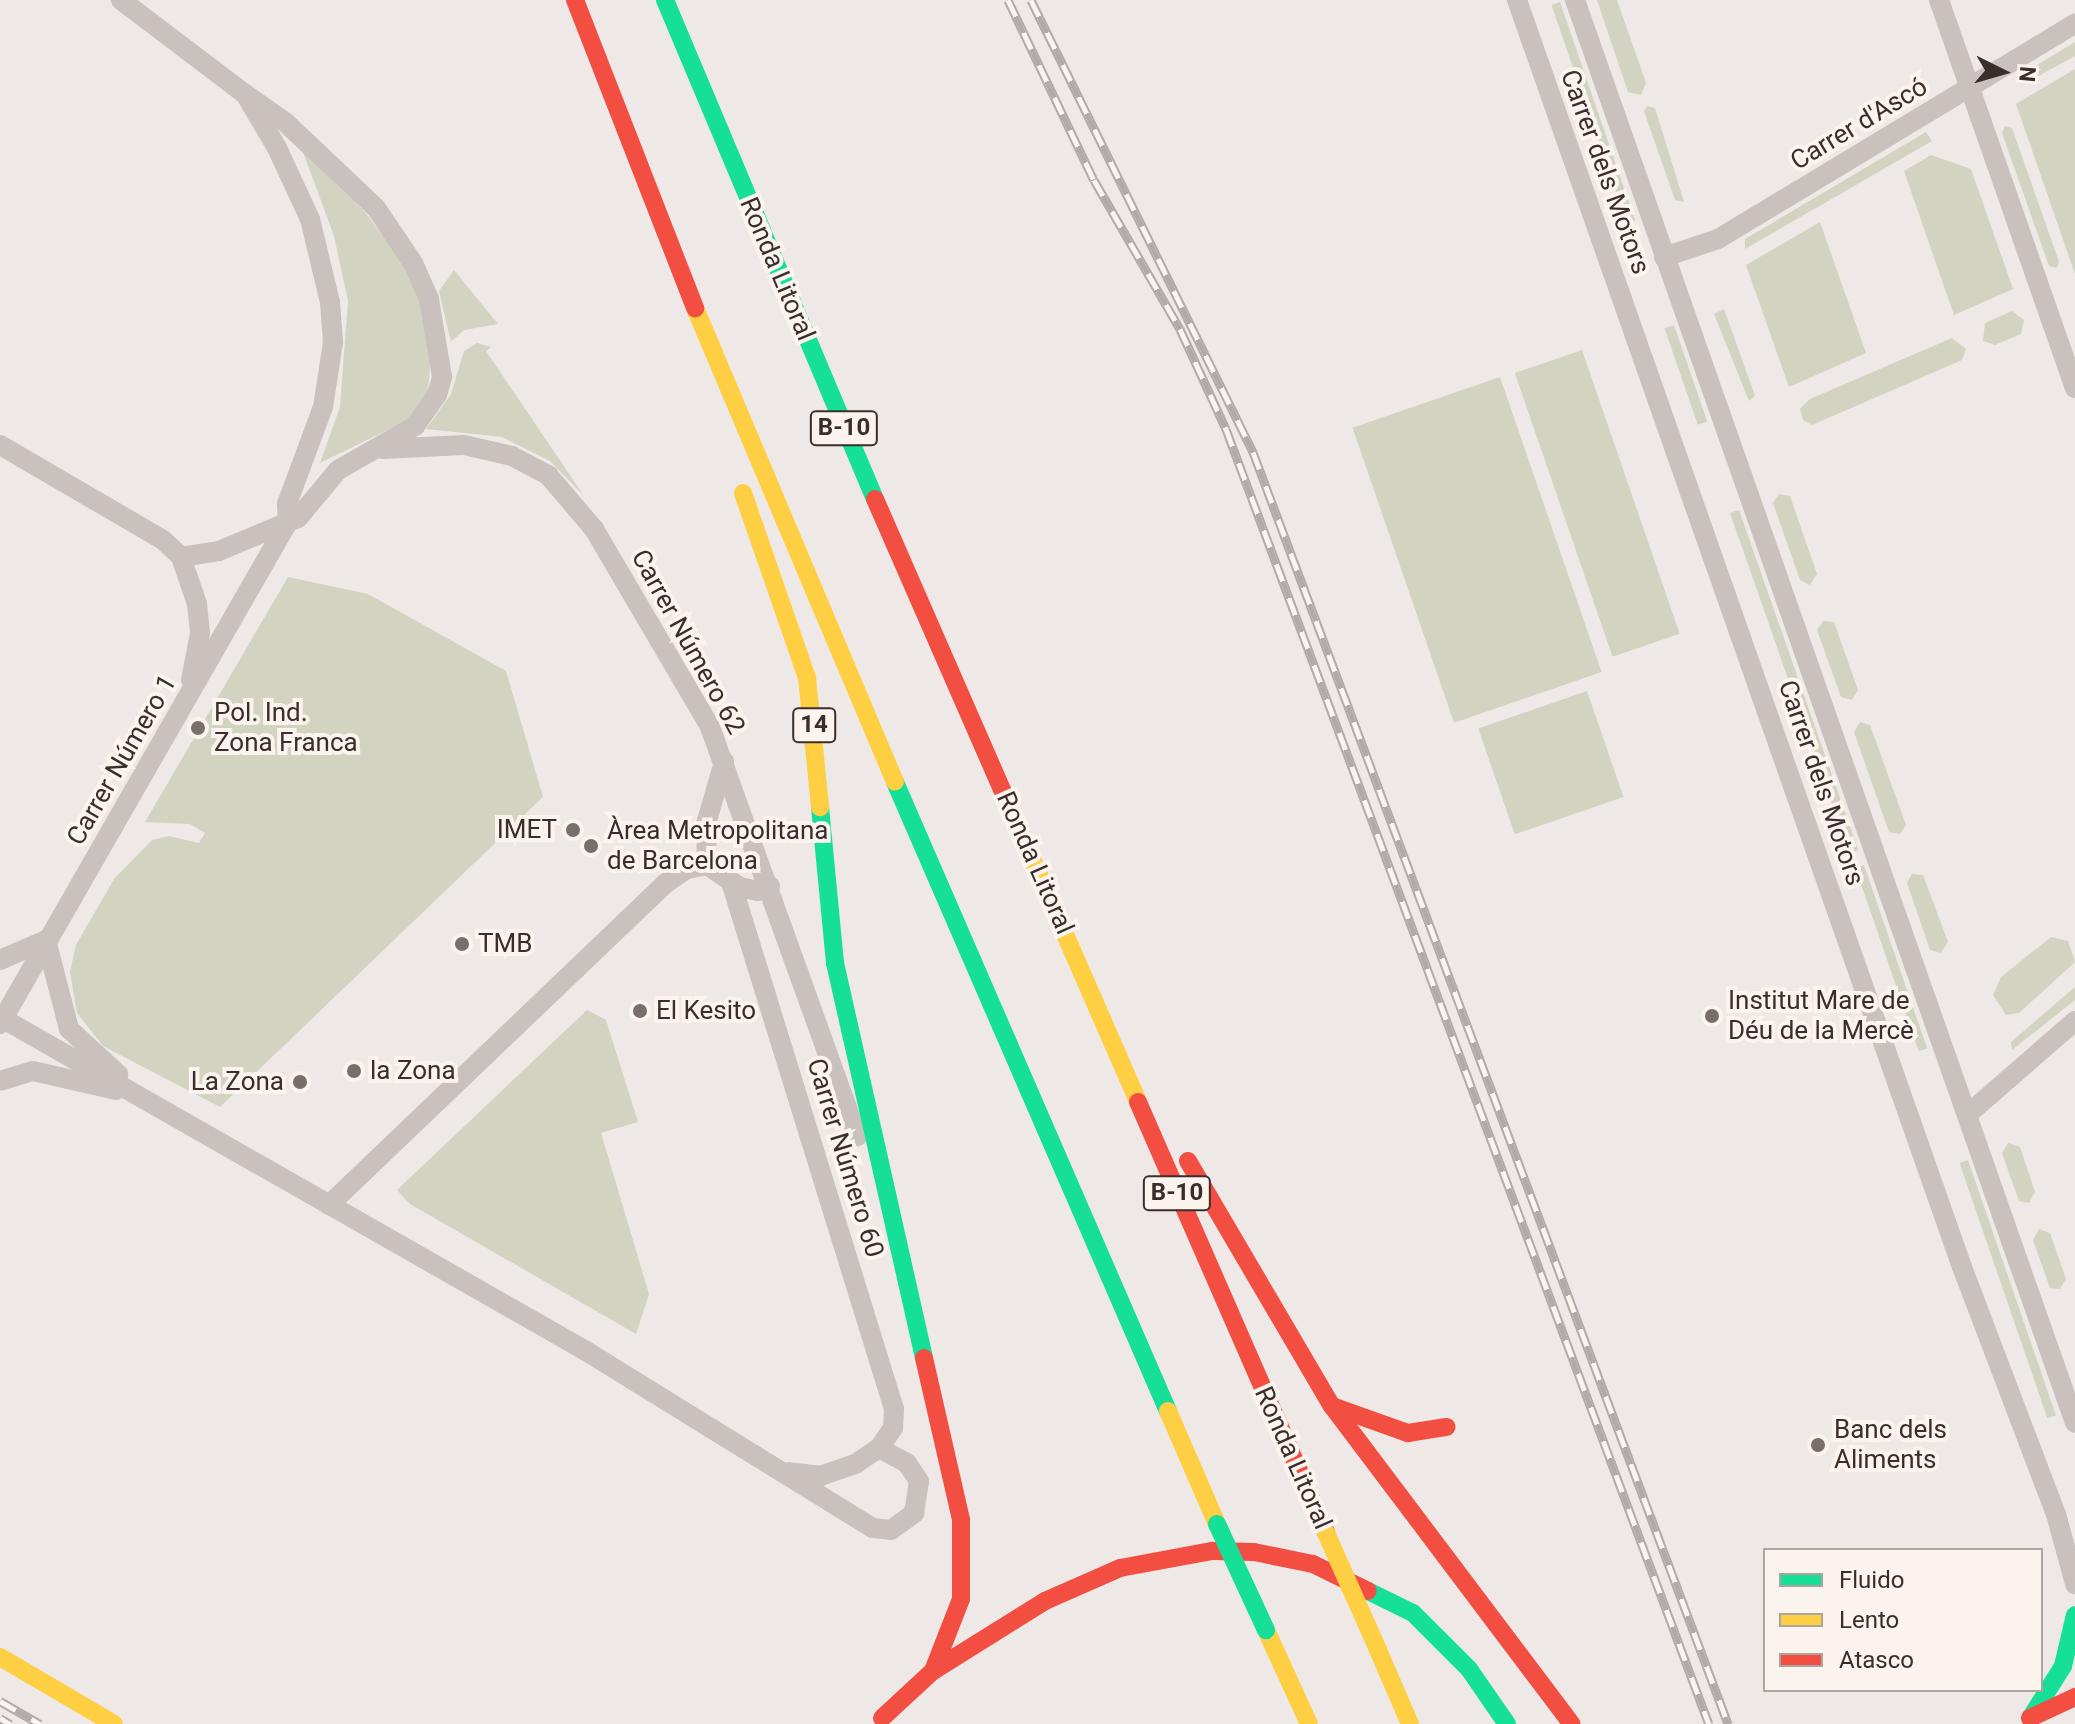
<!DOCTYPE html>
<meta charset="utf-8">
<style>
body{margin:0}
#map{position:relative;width:2075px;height:1724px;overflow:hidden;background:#eee9e6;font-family:Roboto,sans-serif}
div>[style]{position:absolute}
.green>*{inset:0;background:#d2d3c1;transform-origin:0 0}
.street>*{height:20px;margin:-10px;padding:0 10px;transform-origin:10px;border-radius:10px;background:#c8c1be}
.fast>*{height:18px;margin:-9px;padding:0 9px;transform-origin:9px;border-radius:9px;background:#16e098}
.slow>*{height:18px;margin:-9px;padding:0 9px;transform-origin:9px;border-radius:9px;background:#ffcf43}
.jam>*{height:18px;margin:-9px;padding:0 9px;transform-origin:9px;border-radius:9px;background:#f24e42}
.rail>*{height:9px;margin-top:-4.5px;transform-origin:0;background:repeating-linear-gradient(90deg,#faf3ee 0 18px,#b0aaa8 0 36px);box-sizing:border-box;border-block:2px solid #b0aaa8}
.fast-bridge>*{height:18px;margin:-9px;padding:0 9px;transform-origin:9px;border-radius:9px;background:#16e098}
.slow-bridge>*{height:18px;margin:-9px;padding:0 9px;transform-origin:9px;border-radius:9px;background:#ffcf43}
.dots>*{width:22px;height:22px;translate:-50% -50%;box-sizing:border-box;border:4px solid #faf3ee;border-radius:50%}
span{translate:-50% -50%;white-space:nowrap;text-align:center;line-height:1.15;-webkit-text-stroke:8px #faf3ee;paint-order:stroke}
.shield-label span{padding:2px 6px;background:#faf3ee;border:2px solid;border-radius:6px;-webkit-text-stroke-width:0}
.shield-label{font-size:24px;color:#392e2c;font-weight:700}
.street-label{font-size:26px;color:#392e2c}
.poi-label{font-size:26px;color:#392e2c}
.left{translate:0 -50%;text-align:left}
.right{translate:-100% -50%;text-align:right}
.legend{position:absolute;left:1763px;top:1548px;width:280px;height:144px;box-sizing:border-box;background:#faf3ee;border:2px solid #ada4a0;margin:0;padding:10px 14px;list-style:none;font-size:24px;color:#392e2c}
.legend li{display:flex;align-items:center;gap:16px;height:40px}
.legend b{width:40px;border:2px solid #ada4a0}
.north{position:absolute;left:1963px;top:32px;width:80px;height:80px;-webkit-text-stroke:6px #faf3ee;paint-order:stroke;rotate:95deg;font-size:22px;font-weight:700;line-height:32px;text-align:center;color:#392e2c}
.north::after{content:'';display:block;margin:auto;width:28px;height:36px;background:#392e2c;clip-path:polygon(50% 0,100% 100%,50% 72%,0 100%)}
</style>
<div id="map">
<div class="green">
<i style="clip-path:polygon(1597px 0,1617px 0,1646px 83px,1641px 95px,1628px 92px)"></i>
<i style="left:1560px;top:2px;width:231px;height:9px;rotate:71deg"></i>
<i style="clip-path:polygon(2075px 42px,2075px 56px,2024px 84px,2022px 74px)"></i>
<i style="clip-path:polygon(2075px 69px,2075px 274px,2016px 104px)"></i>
<i style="clip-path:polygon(1647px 106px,1655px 108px,1684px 202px,1675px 200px,1644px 111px)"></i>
<i style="clip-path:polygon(2005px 126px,2012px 128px,2059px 262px,2057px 268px,2049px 266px,2002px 133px)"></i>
<i style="clip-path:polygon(1926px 132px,1932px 141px,1745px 249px,1745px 239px)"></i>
<i style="clip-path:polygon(303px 152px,365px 212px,404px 265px,420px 302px,431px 356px,428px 392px,408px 420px,320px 463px,340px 407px,348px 301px,334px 236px)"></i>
<i style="clip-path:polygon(1931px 155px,1971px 169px,2013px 289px,1954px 315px,1904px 171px)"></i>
<i style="clip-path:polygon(1820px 222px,1866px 353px,1789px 387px,1746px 265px)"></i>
<i style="clip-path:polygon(454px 270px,498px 324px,464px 330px,451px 342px,439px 291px)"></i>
<i style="clip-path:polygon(1724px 309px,1755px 396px,1749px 401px,1714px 314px)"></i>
<i style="clip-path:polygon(2012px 311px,2024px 320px,2021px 334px,1995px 345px,1983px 341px,1985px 323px)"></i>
<i style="left:1674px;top:325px;width:102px;height:10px;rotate:71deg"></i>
<i style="clip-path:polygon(1952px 338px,1966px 349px,1962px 360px,1812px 425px,1803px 420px,1800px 409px,1810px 399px)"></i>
<i style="clip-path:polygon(477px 343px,491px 347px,486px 351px,584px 496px,550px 461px,502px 437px,426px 429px,451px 394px,464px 351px)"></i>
<i style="left:1582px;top:350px;width:300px;height:71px;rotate:71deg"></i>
<i style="left:1500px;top:377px;width:312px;height:156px;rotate:71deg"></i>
<i style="clip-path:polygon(1779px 494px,1790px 496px,1817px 574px,1810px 585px,1800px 580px,1773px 503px)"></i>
<i style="clip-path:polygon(1739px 510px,1858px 849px,1858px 850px,1849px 853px,1730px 513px)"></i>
<i style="clip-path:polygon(288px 577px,368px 594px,506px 671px,543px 797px,220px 1107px,103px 1046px,77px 1013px,70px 972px,76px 945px,114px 879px,152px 840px,169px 836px,199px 843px,205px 833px,190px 824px,145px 822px)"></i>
<i style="clip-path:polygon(1823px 621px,1834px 622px,1858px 690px,1852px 700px,1841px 697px,1817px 630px)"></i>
<i style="left:1587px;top:691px;width:112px;height:115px;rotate:71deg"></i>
<i style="clip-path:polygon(1860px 722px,1870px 725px,1906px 825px,1900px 834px,1889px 832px,1854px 732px)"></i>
<i style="left:1864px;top:865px;width:194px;height:9px;rotate:71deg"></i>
<i style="clip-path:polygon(1912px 874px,1923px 875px,1948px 942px,1941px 953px,1930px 950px,1907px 883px)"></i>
<i style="clip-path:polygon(2051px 937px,2068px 941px,2075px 962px,2019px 1013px,2006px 1015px,1993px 995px,2001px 977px)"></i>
<i style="clip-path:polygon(2075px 987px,2075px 1000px,2012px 1050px,2011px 1042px)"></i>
<i style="clip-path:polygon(587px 1010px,606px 1020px,638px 1122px,601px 1133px,649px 1294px,636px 1334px,410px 1204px,397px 1190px)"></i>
<i style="clip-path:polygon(2008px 1143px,2020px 1147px,2035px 1192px,2029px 1203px,2019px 1201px,2002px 1153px)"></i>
<i style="left:1968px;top:1160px;width:270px;height:9px;rotate:71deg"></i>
<i style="clip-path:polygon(2039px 1229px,2050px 1233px,2066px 1279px,2060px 1289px,2050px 1288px,2033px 1240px)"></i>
</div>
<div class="street">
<i style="left:121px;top:0;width:156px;rotate:37.2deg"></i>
<i style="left:245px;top:94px;width:63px;rotate:59.3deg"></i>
<i style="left:277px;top:148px;width:78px;rotate:65.1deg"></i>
<i style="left:310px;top:219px;width:85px;rotate:76.5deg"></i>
<i style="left:330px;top:302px;width:40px;rotate:85.7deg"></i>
<i style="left:333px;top:342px;width:66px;rotate:98.7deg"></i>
<i style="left:323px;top:407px;width:103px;rotate:110.4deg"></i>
<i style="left:287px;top:504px;width:18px;rotate:87deg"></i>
<i style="left:1517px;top:0;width:1343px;rotate:70.65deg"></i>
<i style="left:1962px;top:1267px;width:264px;rotate:69.2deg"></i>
<i style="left:2056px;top:1514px;width:73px;rotate:74.8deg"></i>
<i style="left:1575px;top:0;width:1508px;rotate:70.64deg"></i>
<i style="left:1939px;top:0;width:411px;rotate:70.7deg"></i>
<i style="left:1664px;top:257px;width:57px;rotate:-18.4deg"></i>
<i style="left:1718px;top:239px;width:417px;rotate:-31.1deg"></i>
<i style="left:0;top:445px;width:189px;rotate:30.2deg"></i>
<i style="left:163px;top:540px;width:25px;rotate:43deg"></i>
<i style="left:181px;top:557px;width:50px;rotate:71.2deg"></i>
<i style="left:197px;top:604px;width:29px;rotate:84deg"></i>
<i style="left:200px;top:633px;width:48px;rotate:100.8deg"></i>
<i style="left:382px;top:449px;width:82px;rotate:-2.8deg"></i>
<i style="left:464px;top:445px;width:49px;rotate:12.9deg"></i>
<i style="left:512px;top:456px;width:41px;rotate:27.8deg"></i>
<i style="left:548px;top:475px;width:71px;rotate:49.6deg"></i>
<i style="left:594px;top:529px;width:229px;rotate:59.6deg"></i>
<i style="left:710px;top:727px;width:435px;rotate:70.2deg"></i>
<i style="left:181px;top:557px;width:38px;rotate:-9deg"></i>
<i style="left:219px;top:551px;width:86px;rotate:-22.7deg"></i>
<i style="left:298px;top:518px;width:62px;rotate:-50.2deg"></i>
<i style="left:338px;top:470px;width:89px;rotate:-29.7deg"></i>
<i style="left:415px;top:426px;width:38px;rotate:-55deg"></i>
<i style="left:437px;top:395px;width:19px;rotate:-74deg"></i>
<i style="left:442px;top:377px;width:79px;rotate:-99.5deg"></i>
<i style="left:429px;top:299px;width:39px;rotate:-114deg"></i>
<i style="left:413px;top:263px;width:66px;rotate:-123.9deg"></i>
<i style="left:376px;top:208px;width:125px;rotate:-136.6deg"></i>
<i style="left:285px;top:122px;width:49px;rotate:-145deg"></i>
<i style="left:707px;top:865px;width:41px;rotate:-91.4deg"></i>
<i style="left:706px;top:824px;width:65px;rotate:-73.8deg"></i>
<i style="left:731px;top:882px;width:552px;rotate:72.81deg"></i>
<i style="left:894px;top:1409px;width:19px;rotate:93deg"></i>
<i style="left:893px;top:1428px;width:24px;rotate:125deg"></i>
<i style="left:0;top:960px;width:50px;rotate:-23.5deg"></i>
<i style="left:46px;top:940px;width:92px;rotate:75.5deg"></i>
<i style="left:69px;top:1029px;width:67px;rotate:42.6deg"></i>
<i style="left:0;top:1017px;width:675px;rotate:29.68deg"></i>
<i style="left:586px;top:1351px;width:337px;rotate:31.7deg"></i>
<i style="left:873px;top:1528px;width:18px;rotate:6deg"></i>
<i style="left:891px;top:1530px;width:29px;rotate:-36deg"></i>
<i style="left:914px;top:1513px;width:32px;rotate:-81deg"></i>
<i style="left:919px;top:1481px;width:22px;rotate:-124deg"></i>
<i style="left:907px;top:1463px;width:32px;rotate:-152deg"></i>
<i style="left:879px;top:1448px;width:29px;rotate:146deg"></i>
<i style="left:855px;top:1464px;width:36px;rotate:161deg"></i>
<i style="left:821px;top:1476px;width:32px;rotate:-173deg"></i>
<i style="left:0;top:1024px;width:579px;rotate:-60.16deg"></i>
<i style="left:0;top:1081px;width:34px;rotate:-17deg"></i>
<i style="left:33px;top:1071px;width:85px;rotate:12.9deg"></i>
<i style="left:1968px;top:1114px;width:142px;rotate:-41deg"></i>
<i style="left:329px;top:1205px;width:466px;rotate:-43.7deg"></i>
<i style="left:666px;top:883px;width:25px;rotate:-34deg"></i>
<i style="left:687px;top:869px;width:20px;rotate:-11deg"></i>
<i style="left:707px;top:865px;width:40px;rotate:34deg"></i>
<i style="left:740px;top:887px;width:18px;rotate:13deg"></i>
<i style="left:758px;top:891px;width:13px;rotate:-23deg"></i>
</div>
<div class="fast">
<i style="left:665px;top:0;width:541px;rotate:67.18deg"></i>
<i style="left:895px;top:782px;width:686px;rotate:66.54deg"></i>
<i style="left:820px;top:807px;width:157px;rotate:84.5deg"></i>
<i style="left:835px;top:963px;width:405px;rotate:77.3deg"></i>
<i style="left:1368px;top:1591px;width:50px;rotate:26.1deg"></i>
<i style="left:1413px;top:1613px;width:79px;rotate:45deg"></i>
<i style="left:1469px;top:1669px;width:67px;rotate:55.4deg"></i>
<i style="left:2031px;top:1717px;width:60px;rotate:-57.9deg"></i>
<i style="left:2063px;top:1666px;width:52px;rotate:-76.8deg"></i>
</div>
<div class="slow">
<i style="left:695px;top:308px;width:514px;rotate:67.12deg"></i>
<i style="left:743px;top:493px;width:196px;rotate:70.9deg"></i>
<i style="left:807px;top:678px;width:130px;rotate:84.2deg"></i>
<i style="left:1002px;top:790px;width:340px;rotate:66.4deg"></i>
<i style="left:1168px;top:1411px;width:123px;rotate:66.6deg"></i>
<i style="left:1266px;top:1630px;width:103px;rotate:65.4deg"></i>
<i style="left:1378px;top:1650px;width:81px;rotate:66.6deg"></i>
<i style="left:0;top:1657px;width:132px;rotate:30.4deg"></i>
</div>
<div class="jam">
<i style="left:575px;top:0;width:331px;rotate:68.7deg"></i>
<i style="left:875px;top:499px;width:318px;rotate:66.4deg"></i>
<i style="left:1138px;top:1102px;width:470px;rotate:66.4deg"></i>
<i style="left:1188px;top:1161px;width:284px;rotate:59.6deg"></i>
<i style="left:1332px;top:1406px;width:398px;rotate:53deg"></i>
<i style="left:924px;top:1358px;width:166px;rotate:77.1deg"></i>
<i style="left:961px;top:1520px;width:79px;rotate:90deg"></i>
<i style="left:961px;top:1599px;width:77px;rotate:111.3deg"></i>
<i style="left:1332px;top:1406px;width:81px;rotate:19.6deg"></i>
<i style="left:1408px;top:1433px;width:39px;rotate:-9deg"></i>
<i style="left:882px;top:1718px;width:69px;rotate:-42.7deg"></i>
<i style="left:933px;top:1671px;width:132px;rotate:-32deg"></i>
<i style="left:1045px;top:1601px;width:82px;rotate:-23.7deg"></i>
<i style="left:1120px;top:1568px;width:94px;rotate:-10.5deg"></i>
<i style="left:1212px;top:1551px;width:42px;rotate:1.4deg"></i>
<i style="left:1254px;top:1552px;width:60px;rotate:11.5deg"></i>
<i style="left:1313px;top:1564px;width:61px;rotate:26.1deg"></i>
<i style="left:2030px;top:1718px;width:50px;rotate:-25deg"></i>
</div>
<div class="rail">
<i style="left:1008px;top:0;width:199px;rotate:64.5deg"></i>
<i style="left:1094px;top:180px;width:172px;rotate:60deg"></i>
<i style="left:1180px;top:329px;width:110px;rotate:65.3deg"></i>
<i style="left:1226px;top:429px;width:1382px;rotate:69.55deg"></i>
<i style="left:1031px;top:0;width:504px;rotate:63.84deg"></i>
<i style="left:1253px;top:452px;width:1358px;rotate:69.52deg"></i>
<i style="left:0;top:1701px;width:46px;rotate:29.9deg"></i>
<i style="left:0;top:1718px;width:12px;rotate:31deg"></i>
</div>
<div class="fast-bridge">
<i style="left:1217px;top:1524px;width:117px;rotate:65.2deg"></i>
</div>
<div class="slow-bridge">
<i style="left:1326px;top:1533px;width:128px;rotate:66deg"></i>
</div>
<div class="dots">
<i style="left:198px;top:728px;background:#786f6d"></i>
<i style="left:573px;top:830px;background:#786f6d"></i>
<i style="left:591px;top:846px;background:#786f6d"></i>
<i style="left:462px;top:944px;background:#786f6d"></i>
<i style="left:640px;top:1011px;background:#786f6d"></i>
<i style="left:1712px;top:1016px;background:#786f6d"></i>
<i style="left:354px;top:1071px;background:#786f6d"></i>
<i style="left:300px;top:1082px;background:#786f6d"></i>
<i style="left:1818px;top:1445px;background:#786f6d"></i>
</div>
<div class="shield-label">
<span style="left:844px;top:428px">B-10</span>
<span style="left:814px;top:725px">14</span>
<span style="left:1177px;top:1193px">B-10</span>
</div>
<div class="street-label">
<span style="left:1859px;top:124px;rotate:-31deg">Carrer d'Ascó</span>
<span style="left:1605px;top:172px;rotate:70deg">Carrer dels Motors</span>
<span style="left:777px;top:269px;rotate:67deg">Ronda Litoral</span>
<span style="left:688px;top:642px;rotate:61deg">Carrer Número 62</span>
<span style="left:122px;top:760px;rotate:-60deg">Carrer Número 1</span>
<span style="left:1821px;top:783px;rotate:71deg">Carrer dels Motors</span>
<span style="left:1035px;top:863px;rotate:66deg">Ronda Litoral</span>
<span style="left:845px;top:1158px;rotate:73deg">Carrer Número 60</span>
<span style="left:1293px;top:1458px;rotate:66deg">Ronda Litoral</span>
</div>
<div class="poi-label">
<span class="left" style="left:214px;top:728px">Pol. Ind.<br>Zona Franca</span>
<span class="right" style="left:557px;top:830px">IMET</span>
<span class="left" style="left:607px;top:846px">Àrea Metropolitana<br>de Barcelona</span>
<span class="left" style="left:478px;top:944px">TMB</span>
<span class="left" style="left:1728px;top:1016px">Institut Mare de<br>Déu de la Mercè</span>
<span class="left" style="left:656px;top:1011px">El Kesito</span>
<span class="left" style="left:370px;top:1071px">la Zona</span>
<span class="right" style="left:284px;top:1082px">La Zona</span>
<span class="left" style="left:1834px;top:1445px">Banc dels<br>Aliments</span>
</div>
<ul class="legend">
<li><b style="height:10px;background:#16e098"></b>Fluido</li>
<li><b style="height:10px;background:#ffcf43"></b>Lento</li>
<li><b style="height:10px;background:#f24e42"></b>Atasco</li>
</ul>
<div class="north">N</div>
</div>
